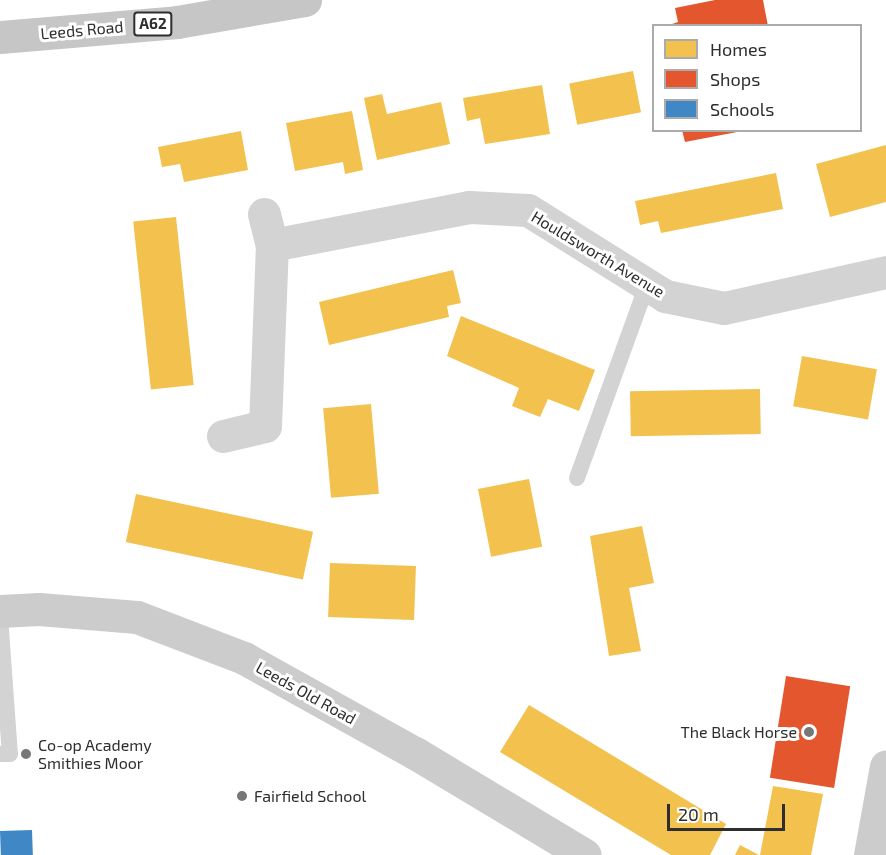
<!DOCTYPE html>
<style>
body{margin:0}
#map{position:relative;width:886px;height:855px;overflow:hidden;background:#fff;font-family:"Exo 2",sans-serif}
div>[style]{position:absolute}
.homes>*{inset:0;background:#f2c14e;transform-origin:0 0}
.shops>*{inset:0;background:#e4572e;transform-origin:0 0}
.schools>*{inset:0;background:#3f88c5;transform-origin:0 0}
.lane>*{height:16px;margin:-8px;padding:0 8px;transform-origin:8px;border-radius:8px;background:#d3d3d3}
.street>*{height:33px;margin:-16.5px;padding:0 16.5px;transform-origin:16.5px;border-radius:16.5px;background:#d3d3d3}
.secondary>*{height:33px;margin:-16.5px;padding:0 16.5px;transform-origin:16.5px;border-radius:16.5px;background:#ccc}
.primary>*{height:33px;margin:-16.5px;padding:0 16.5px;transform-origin:16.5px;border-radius:16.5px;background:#c6c6c6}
.dots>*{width:16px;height:16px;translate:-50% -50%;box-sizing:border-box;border:3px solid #fff;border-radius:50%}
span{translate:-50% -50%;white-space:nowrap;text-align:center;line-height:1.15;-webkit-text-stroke:6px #fff;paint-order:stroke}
.shield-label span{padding:2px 4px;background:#fff;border:2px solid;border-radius:4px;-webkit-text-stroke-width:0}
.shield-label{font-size:15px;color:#2e2e2e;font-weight:700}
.street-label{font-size:16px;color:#2e2e2e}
.poi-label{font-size:16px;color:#2e2e2e}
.right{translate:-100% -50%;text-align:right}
.left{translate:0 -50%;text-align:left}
.legend{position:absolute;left:652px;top:24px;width:210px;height:108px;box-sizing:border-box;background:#fff;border:2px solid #ababab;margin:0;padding:8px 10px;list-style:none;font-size:18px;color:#2e2e2e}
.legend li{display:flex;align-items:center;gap:12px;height:30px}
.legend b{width:30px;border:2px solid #ababab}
.scale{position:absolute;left:667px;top:804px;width:118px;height:27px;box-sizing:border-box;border:3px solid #2e2e2e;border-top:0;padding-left:8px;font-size:18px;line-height:21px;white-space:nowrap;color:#2e2e2e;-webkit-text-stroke:4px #fff;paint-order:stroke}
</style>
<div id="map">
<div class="homes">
<i style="left:633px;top:71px;width:42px;height:65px;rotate:79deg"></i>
<i style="clip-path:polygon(542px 85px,550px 134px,485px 144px,480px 118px,467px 121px,463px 98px)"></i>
<i style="clip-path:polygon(382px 94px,387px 114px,441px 102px,450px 144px,377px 160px,364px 98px)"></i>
<i style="clip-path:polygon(352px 111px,363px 170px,345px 174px,343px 162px,295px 171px,286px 123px)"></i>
<i style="clip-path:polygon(241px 131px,248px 170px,184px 182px,180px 164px,162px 167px,158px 147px)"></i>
<i style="clip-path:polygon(886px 145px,886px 202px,830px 217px,816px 164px)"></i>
<i style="clip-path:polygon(776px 173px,783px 209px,661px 233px,658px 221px,640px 225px,635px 201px)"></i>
<i style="left:176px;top:217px;width:169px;height:43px;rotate:84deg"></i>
<i style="clip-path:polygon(453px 270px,461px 303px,447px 306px,449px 317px,329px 345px,319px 302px)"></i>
<i style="clip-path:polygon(461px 316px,595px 370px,579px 411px,548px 399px,540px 417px,512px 406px,519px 388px,447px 356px)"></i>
<i style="left:802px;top:356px;width:76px;height:51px;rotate:10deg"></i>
<i style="left:760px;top:389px;width:45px;height:130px;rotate:89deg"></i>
<i style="left:371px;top:404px;width:90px;height:48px;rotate:85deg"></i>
<i style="left:529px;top:479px;width:69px;height:52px;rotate:79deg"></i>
<i style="left:136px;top:494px;width:181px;height:49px;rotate:12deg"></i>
<i style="clip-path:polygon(642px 526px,654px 583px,629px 588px,641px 651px,609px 656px,590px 536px)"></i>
<i style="left:330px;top:563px;width:86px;height:54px;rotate:2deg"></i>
<i style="clip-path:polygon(529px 705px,726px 824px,710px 855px,671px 855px,500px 752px)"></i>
<i style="clip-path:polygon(773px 786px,823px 794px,811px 855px,760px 855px)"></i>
<i style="clip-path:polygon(740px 845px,759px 855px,735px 855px)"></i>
</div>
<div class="shops">
<i style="clip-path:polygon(715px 0,763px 0,768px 26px,666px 26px,678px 22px,675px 8px)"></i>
<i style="clip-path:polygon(682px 130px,737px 130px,737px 132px,685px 142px)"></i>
<i style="left:786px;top:676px;width:65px;height:103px;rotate:9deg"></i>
</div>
<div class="schools">
<i style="left:32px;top:830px;width:25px;height:32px;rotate:88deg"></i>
</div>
<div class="lane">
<i style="left:577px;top:478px;width:205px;rotate:-70.1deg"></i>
<i style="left:0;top:616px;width:138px;rotate:85.9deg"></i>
<i style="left:10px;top:754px;width:10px;rotate:180deg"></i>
</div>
<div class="street">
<i style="left:264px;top:214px;width:32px;rotate:76deg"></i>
<i style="left:223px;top:436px;width:43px;rotate:-13.4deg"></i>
<i style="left:265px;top:426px;width:181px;rotate:-87.8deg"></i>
<i style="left:272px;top:245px;width:201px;rotate:-10.9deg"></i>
<i style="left:469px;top:207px;width:59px;rotate:2.9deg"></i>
<i style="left:528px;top:210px;width:162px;rotate:32.1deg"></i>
<i style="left:665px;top:296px;width:60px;rotate:11.5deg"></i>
<i style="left:724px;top:308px;width:166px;rotate:-12.5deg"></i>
</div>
<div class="secondary">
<i style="left:0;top:611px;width:39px;rotate:-3deg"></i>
<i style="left:39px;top:609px;width:98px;rotate:4.7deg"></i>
<i style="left:137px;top:617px;width:115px;rotate:21deg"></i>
<i style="left:244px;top:658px;width:196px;rotate:29.1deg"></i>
<i style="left:415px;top:753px;width:198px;rotate:31deg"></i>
<i style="left:870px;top:855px;width:90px;rotate:-79.8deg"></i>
</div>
<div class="primary">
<i style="left:0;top:37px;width:178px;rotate:-4.8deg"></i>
<i style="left:177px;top:22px;width:130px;rotate:-9.8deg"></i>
</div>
<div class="dots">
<i style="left:809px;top:732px;background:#777"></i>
<i style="left:26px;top:754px;background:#777"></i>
<i style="left:242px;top:796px;background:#777"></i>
</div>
<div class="shield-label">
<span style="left:153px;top:24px">A62</span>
</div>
<div class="street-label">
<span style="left:82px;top:30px;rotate:-5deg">Leeds Road</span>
<span style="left:598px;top:254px;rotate:31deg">Houldsworth Avenue</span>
<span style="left:306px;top:693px;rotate:29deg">Leeds Old Road</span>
</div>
<div class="poi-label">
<span class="right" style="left:797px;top:732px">The Black Horse</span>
<span class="left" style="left:38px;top:754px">Co-op Academy<br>Smithies Moor</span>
<span class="left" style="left:254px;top:796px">Fairfield School</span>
</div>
<ul class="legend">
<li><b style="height:16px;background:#f2c14e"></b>Homes</li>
<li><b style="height:16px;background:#e4572e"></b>Shops</li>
<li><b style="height:16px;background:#3f88c5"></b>Schools</li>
</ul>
<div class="scale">20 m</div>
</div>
